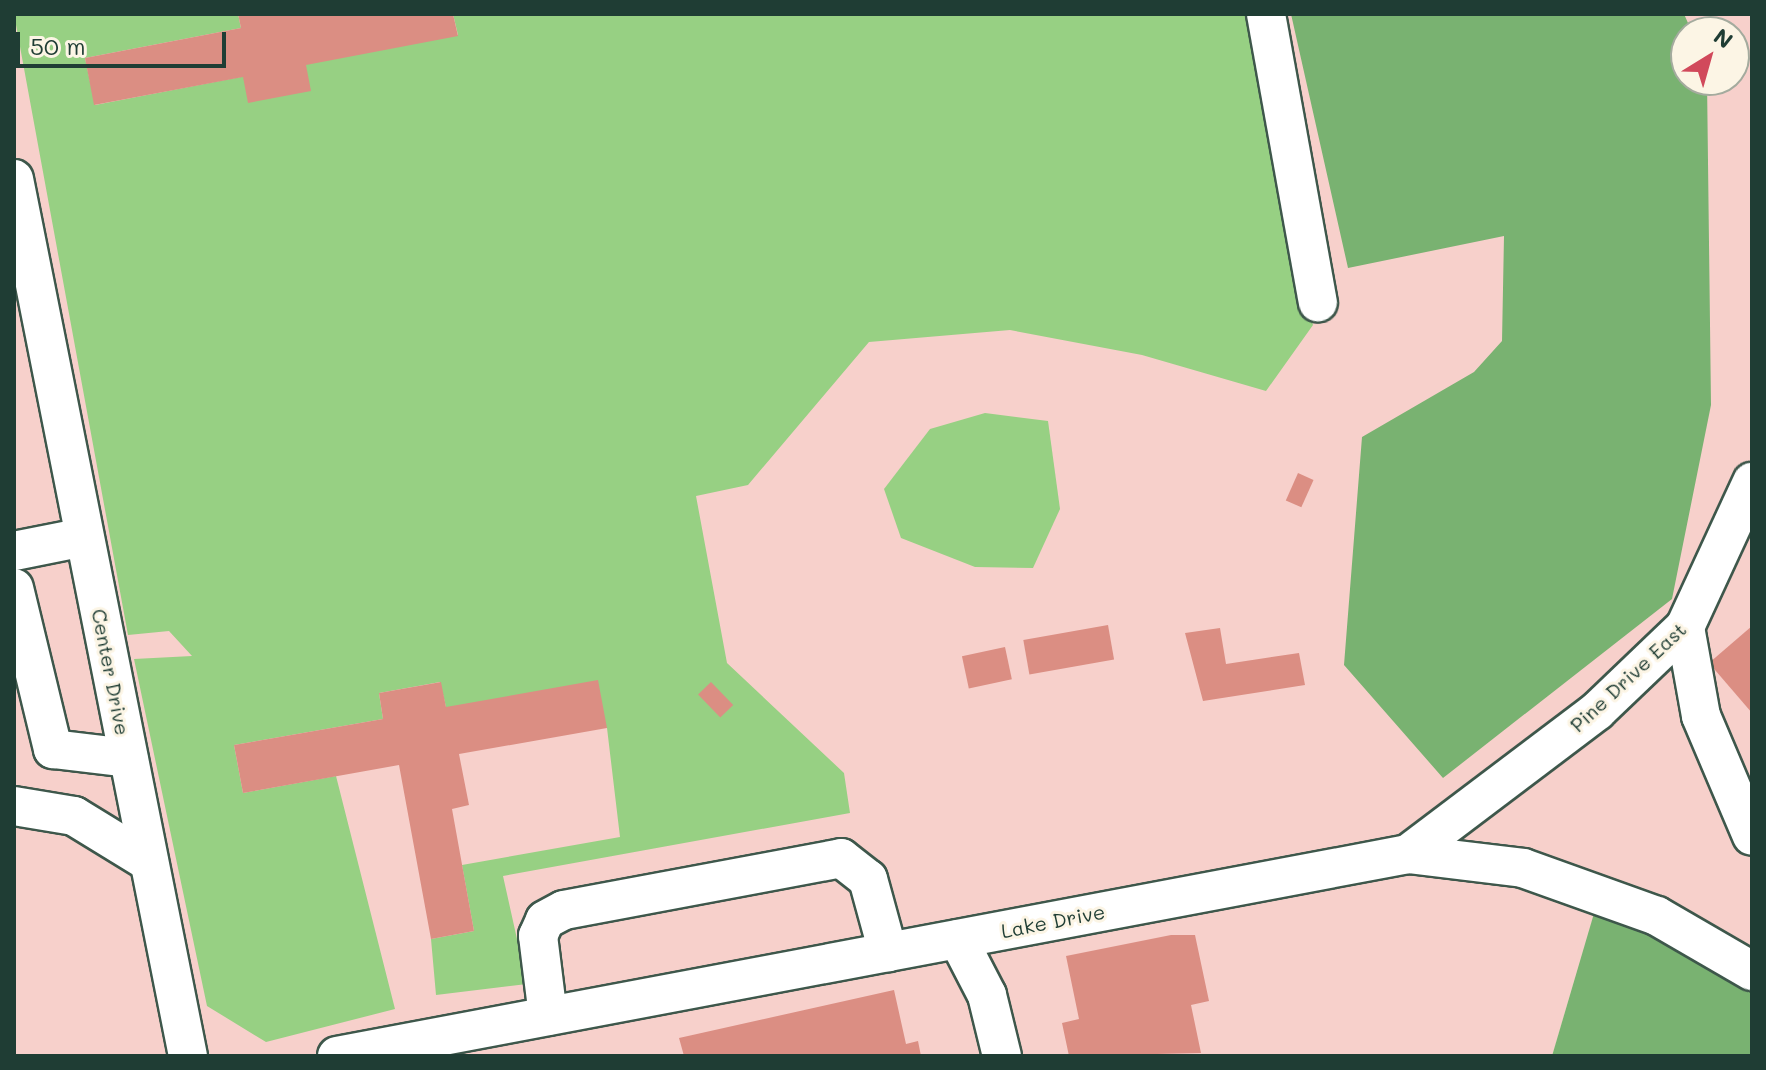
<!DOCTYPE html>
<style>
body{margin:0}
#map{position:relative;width:1766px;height:1070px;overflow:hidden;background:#f0e9cd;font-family:Mali,sans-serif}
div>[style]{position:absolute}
.built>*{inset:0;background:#f7d0cb}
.green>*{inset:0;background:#97d083}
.forest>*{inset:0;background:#79b271}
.building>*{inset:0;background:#db8e83;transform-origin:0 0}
.roads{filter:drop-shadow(2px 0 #3e574b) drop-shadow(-2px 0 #3e574b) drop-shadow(0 2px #3e574b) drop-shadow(0 -2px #3e574b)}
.minor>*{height:38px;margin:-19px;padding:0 19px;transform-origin:19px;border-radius:19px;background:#fff}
span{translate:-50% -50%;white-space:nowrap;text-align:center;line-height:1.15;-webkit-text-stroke:6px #fcf5e5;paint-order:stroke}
.street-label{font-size:20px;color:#1f3d34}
.frame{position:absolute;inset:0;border:16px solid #1f3d34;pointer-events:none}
.north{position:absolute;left:1670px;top:16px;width:80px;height:80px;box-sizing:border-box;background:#fcf5e5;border:2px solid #a4ab9e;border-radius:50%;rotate:37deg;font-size:22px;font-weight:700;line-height:32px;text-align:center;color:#1f3d34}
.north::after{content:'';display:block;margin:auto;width:28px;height:36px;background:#d1495b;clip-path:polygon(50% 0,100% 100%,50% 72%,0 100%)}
.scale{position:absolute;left:16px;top:32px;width:210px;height:36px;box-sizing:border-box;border:4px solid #1f3d34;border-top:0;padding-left:10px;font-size:24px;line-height:28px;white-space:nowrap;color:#1f3d34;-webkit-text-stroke:6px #fcf5e5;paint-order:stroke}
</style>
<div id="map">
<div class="built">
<i style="clip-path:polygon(evenodd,14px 14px,1752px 14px,1752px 963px,1605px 877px,1552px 1056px,14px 1056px,14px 14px,1686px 32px,1734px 32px,1734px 80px,1686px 80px,1686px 32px)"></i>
</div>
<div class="green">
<i style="clip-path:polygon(14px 14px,238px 14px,241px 28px,85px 58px,95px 105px,458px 35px,453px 14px,1245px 14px,1313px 325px,1266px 391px,1142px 355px,1010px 330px,869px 342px,748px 485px,696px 496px,727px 663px,844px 773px,850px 813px,503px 876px,527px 984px,436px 995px,431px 939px,474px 931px,462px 865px,620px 837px,607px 728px,446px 707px,440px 682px,379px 693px,383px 719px,234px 745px,243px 793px,336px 776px,395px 1009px,266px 1042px,207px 1006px,134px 659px,192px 656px,169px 631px,128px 635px)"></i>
<i style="clip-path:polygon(985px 413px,1048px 421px,1060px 509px,1033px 568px,975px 567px,901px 538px,884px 489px,930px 429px)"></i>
</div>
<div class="forest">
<i style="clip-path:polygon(1291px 14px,1684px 14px,1692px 32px,1686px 32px,1686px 80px,1707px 80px,1711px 405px,1672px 599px,1443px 778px,1344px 665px,1362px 437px,1474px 372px,1502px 341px,1504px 236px,1348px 268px)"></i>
<i style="clip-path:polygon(1605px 876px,1752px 963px,1752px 1056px,1552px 1056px)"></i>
</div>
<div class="building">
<i style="clip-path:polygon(238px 14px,453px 14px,458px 36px,306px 65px,311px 91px,248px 103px,243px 77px,94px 105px,85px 58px,241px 28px)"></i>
<i style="left:1298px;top:473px;width:17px;height:30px;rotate:24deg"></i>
<i style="left:1108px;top:625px;width:35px;height:86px;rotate:80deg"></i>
<i style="clip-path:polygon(1752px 626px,1752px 713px,1709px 663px)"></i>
<i style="clip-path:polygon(1220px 628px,1226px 664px,1299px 653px,1305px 685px,1203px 701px,1185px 633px)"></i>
<i style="left:1005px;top:647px;width:33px;height:44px;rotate:78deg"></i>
<i style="clip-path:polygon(598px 680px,607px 728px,459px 754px,469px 805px,452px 809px,474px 931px,431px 939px,399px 765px,243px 793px,234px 745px,383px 719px,379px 693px,441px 682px,446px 707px)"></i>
<i style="left:711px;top:682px;width:32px;height:18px;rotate:46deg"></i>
<i style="clip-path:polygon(1171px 935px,1195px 935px,1209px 1001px,1191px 1005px,1201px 1053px,1069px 1056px,1062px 1023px,1079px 1019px,1066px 956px)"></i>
<i style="clip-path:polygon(894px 990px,906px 1044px,918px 1041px,921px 1056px,684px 1056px,679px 1038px)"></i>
</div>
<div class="roads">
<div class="minor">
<i style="left:1266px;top:14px;width:293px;rotate:79.8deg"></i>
<i style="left:14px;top:179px;width:894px;rotate:78.78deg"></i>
<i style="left:14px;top:551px;width:71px;rotate:-11.3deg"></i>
<i style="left:14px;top:588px;width:166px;rotate:76.4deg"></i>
<i style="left:53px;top:749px;width:76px;rotate:6.8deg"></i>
<i style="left:1685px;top:627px;width:90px;rotate:79.8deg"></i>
<i style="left:1701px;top:716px;width:130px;rotate:67deg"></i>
<i style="left:14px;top:806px;width:61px;rotate:9.5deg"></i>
<i style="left:74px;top:816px;width:88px;rotate:31.5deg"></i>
<i style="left:1408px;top:854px;width:237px;rotate:-37.1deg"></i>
<i style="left:1597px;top:711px;width:122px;rotate:-43.7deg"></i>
<i style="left:1685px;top:627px;width:160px;rotate:-65.2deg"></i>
<i style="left:958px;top:939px;width:63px;rotate:62.6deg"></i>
<i style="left:987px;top:995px;width:63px;rotate:76.2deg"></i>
<i style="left:548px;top:1016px;width:81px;rotate:-97.1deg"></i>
<i style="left:538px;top:936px;width:17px;rotate:-66deg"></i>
<i style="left:545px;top:920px;width:21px;rotate:-28deg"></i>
<i style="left:564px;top:910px;width:282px;rotate:-10.6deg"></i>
<i style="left:841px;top:858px;width:34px;rotate:38deg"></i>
<i style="left:868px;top:879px;width:76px;rotate:74.7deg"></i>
<i style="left:337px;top:1056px;width:1090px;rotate:-10.68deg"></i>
<i style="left:1408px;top:854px;width:116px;rotate:6.9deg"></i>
<i style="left:1523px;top:868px;width:142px;rotate:19.7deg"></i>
<i style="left:1657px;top:916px;width:110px;rotate:30.1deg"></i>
</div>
</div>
<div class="street-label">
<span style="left:111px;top:672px;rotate:79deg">Center Drive</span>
<span style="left:1628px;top:677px;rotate:-43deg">Pine Drive East</span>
<span style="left:1053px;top:921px;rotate:-11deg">Lake Drive</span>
</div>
<div class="frame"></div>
<div class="north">N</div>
<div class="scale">50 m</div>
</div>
